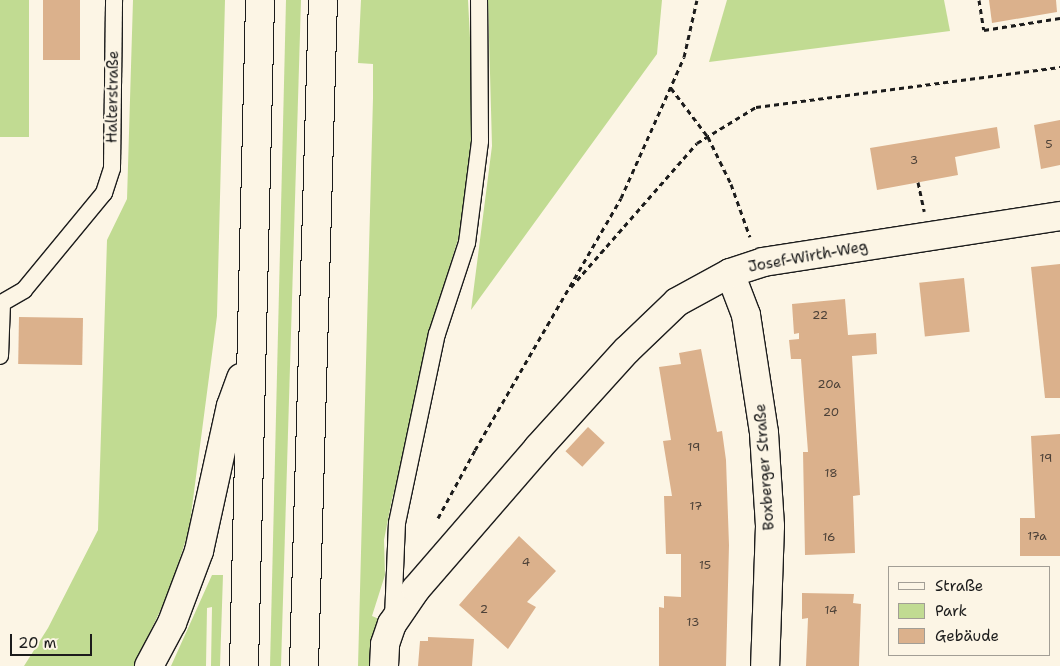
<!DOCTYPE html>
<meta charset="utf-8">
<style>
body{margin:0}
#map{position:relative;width:1060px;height:666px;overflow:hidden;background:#fcf5e5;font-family:"Shantell Sans",sans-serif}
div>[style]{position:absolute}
.green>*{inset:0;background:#c1db92;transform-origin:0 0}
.building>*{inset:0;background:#dbb18c;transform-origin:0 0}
.path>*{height:3px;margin-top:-1.5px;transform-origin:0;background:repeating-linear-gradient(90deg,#1c1c1c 0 5px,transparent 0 9px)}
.roads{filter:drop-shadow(1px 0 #1c1c1c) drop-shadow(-1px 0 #1c1c1c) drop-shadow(0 1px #1c1c1c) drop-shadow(0 -1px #1c1c1c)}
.service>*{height:16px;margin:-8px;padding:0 8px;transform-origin:8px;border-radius:8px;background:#fcf5e5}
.minor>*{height:28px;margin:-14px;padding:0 14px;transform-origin:14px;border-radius:14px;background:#fcf5e5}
.motorway>*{height:28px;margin:-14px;padding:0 14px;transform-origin:14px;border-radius:14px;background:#fcf5e5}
span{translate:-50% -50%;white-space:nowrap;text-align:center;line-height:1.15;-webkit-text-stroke:4.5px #fcf5e5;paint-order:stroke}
.number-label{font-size:12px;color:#4c4138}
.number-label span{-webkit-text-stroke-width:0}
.street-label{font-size:15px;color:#1c1c1c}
.legend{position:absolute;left:888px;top:566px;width:162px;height:90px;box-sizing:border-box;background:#fcf5e5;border:1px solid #a29e95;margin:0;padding:6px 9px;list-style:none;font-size:15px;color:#1c1c1c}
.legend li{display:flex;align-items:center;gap:10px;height:25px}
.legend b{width:25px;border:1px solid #a29e95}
.scale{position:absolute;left:10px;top:634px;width:82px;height:22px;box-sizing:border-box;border:2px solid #1c1c1c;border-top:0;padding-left:6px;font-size:15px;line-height:18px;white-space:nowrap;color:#1c1c1c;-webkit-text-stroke:4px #fcf5e5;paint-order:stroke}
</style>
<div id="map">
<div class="green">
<i style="left:0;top:0;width:29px;height:137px"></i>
<i style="clip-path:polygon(133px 0,225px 0,217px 316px,189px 530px,169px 592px,134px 666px,24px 666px,48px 628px,98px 530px,107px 240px,127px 199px)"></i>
<i style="clip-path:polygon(286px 0,301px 0,281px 666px,270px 666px)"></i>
<i style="clip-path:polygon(361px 0,468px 0,473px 95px,472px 162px,463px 223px,435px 314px,410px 433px,392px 499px,384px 540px,385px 575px,372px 616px,379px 619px,370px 666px,358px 666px,373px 98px,373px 64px,358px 63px)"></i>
<i style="clip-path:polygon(488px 0,662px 0,657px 54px,471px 310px,492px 146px)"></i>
<i style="clip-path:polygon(727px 0,944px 0,950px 31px,709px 62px)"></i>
<i style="clip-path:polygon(212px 575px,223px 575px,220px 666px,211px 666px,212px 607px,207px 608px,206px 666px,171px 666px)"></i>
</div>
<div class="building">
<i style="left:43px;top:0;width:37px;height:60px"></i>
<i style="clip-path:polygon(989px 0,1056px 0,1057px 12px,992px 23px)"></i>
<i style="clip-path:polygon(1060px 120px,1060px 165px,1041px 169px,1034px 125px)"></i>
<i style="clip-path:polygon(997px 127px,1000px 148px,955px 157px,958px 175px,877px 190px,870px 148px)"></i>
<i style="clip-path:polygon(1060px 264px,1060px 398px,1045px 398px,1031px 267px)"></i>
<i style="left:964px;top:278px;width:54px;height:45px;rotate:84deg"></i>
<i style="clip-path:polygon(845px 299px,848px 335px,876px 333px,877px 354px,852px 356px,860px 495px,853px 496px,855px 553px,805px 555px,803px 452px,808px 452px,801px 359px,791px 359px,789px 340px,799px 339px,799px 333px,794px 334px,792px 304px)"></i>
<i style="left:19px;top:317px;width:64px;height:47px;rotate:1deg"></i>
<i style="clip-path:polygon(701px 349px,717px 432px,722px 431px,726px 460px,729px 545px,726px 666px,659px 666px,659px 607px,664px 608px,664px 596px,681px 597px,681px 554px,666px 554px,664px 496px,672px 496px,663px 441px,671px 440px,659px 367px,681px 364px,679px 353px)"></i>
<i style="left:588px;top:427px;width:23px;height:33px;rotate:43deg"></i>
<i style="clip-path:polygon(1060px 434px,1060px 556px,1020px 556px,1020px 518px,1035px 518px,1031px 436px)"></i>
<i style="clip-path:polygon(519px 536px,556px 571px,527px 602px,536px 607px,508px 649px,459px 605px)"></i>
<i style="clip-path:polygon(802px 593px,854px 594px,853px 603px,861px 604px,859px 666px,806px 666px,808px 618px,802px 619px)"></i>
<i style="clip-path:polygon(428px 637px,474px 639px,472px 666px,418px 666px,420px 641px,428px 641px)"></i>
</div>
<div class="path">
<i style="left:979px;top:0;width:30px;rotate:81deg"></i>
<i style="left:984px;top:30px;width:77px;rotate:-9deg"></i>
<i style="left:671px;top:88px;width:61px;rotate:52.9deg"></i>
<i style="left:708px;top:137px;width:52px;rotate:63.9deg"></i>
<i style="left:731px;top:184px;width:56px;rotate:70.3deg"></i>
<i style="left:918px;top:182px;width:30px;rotate:78deg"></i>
<i style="left:571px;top:287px;width:191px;rotate:-48.8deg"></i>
<i style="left:697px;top:143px;width:69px;rotate:-31.4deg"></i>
<i style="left:756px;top:107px;width:307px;rotate:-7.5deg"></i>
<i style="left:438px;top:518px;width:77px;rotate:-61.4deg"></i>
<i style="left:475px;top:450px;width:291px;rotate:-59.9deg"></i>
<i style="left:621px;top:198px;width:154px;rotate:-65.9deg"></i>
<i style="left:684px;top:57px;width:58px;rotate:-77.2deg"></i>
</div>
<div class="roads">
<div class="service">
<i style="left:0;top:304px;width:28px;rotate:-30deg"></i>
<i style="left:24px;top:290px;width:126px;rotate:-50.5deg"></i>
<i style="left:104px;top:193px;width:26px;rotate:-72deg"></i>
<i style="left:112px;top:168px;width:168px;rotate:-89.3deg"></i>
<i style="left:0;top:356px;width:52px;rotate:-87.8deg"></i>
<i style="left:393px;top:618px;width:95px;rotate:-87.6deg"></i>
<i style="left:397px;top:523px;width:193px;rotate:-78.1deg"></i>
<i style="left:437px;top:334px;width:96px;rotate:-71.8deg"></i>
<i style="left:467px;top:243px;width:103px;rotate:-82.7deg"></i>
<i style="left:480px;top:141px;width:141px;rotate:-90.4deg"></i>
</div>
<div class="minor">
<i style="left:730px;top:273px;width:45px;rotate:69.1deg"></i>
<i style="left:746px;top:315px;width:119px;rotate:81.3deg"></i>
<i style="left:764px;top:433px;width:93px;rotate:86.3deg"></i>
<i style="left:770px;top:526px;width:140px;rotate:92deg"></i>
<i style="left:384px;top:666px;width:22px;rotate:-87deg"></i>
<i style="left:385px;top:644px;width:21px;rotate:-71deg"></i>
<i style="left:392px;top:624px;width:42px;rotate:-55.6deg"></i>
<i style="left:416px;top:589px;width:186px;rotate:-49.1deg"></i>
<i style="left:538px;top:448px;width:132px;rotate:-47.8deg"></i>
<i style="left:627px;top:350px;width:69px;rotate:-43.8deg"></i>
<i style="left:677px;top:302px;width:60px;rotate:-28.7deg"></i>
<i style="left:730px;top:273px;width:35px;rotate:-18deg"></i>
<i style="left:763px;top:262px;width:301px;rotate:-8.8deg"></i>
</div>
<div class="motorway">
<i style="left:149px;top:666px;width:49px;rotate:-61.9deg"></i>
<i style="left:172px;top:623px;width:77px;rotate:-69.4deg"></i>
<i style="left:199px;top:551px;width:148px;rotate:-77.6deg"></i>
<i style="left:231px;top:406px;width:30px;rotate:-70deg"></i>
<i style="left:244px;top:666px;width:666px;rotate:-88.62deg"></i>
<i style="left:304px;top:666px;width:666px;rotate:-88.37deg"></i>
</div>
</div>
<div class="number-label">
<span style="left:1049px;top:145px">5</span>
<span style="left:914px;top:161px">3</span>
<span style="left:820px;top:316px">22</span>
<span style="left:829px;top:385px">20a</span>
<span style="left:831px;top:413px">20</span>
<span style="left:694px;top:448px">19</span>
<span style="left:1046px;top:459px">19</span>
<span style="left:831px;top:474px">18</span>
<span style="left:696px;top:507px">17</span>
<span style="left:1037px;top:537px">17a</span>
<span style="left:829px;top:538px">16</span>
<span style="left:526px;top:563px">4</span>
<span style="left:705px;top:566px">15</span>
<span style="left:484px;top:610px">2</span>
<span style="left:831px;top:611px">14</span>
<span style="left:693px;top:623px">13</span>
</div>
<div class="street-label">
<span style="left:113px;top:97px;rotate:-89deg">Halterstraße</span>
<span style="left:808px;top:257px;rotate:-10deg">Josef-Wirth-Weg</span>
<span style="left:765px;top:467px;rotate:-94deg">Boxberger Straße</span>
</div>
<ul class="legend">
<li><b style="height:6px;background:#fcf5e5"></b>Straße</li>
<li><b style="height:14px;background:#c1db92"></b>Park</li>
<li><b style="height:14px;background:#dbb18c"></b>Gebäude</li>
</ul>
<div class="scale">20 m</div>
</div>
